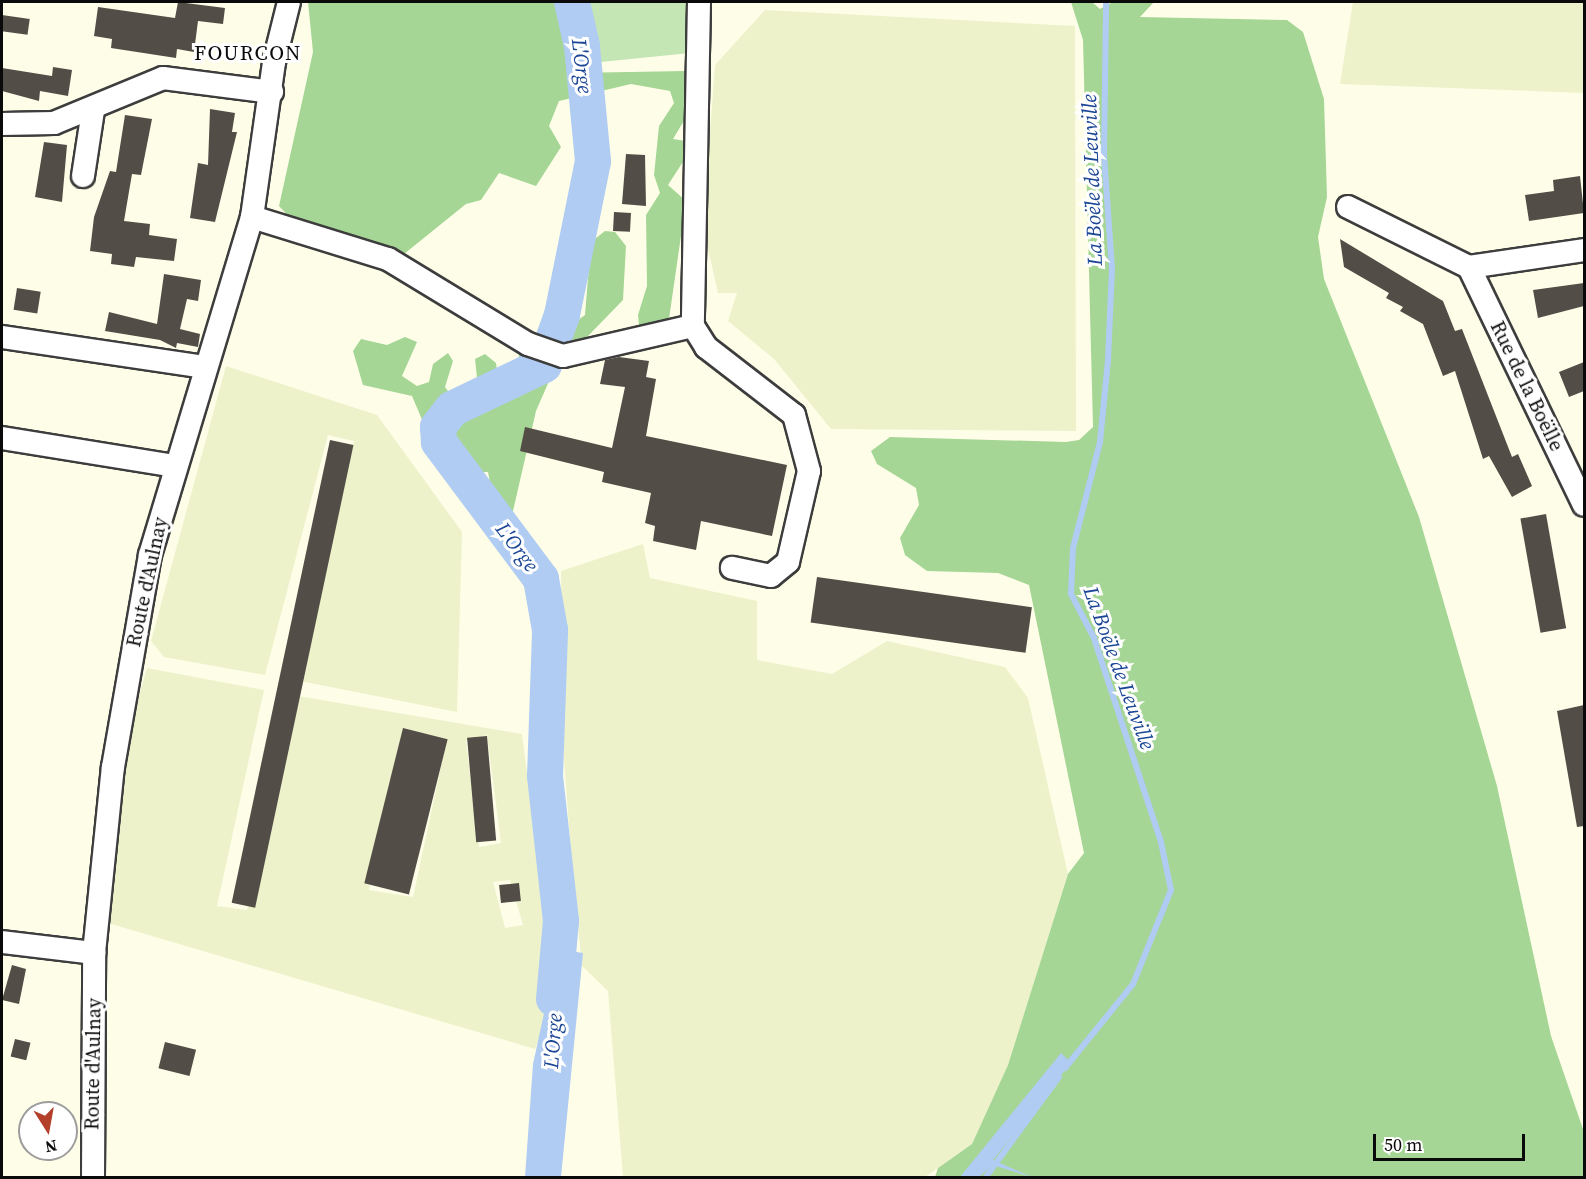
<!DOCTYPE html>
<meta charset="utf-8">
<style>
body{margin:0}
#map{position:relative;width:1586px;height:1179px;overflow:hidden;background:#fefee8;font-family:"Source Serif 4",serif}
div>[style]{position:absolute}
.farmland>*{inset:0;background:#edf2cb}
.green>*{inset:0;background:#c4e6b5}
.forest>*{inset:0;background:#a5d695}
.water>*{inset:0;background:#b0ccf3}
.stream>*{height:6px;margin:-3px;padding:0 3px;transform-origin:3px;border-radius:3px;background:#b0ccf3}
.river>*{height:36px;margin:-18px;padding:0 18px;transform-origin:18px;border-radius:18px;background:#b0ccf3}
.building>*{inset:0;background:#524e47;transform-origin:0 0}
.roads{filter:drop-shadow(2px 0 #3d3d3d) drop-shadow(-2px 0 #3d3d3d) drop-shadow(0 2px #3d3d3d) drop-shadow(0 -2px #3d3d3d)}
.minor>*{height:22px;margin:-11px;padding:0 11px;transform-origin:11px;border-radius:11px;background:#fff}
span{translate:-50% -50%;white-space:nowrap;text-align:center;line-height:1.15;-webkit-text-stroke:6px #fff;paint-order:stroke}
.street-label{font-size:20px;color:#0a0a0a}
.neighbourhood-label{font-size:21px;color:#0a0a0a;letter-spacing:1.5px}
.water-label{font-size:21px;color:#1b4695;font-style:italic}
.frame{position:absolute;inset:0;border:3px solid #0a0a0a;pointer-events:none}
.north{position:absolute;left:18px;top:1101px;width:60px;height:60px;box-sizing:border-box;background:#fff;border:2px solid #9d9d9d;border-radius:50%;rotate:169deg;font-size:16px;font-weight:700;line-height:24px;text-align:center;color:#0a0a0a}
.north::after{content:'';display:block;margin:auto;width:21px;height:27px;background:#b2402a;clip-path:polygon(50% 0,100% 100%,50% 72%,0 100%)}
.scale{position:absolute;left:1373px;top:1134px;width:152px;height:27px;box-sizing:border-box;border:3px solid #0a0a0a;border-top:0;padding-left:8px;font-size:18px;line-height:21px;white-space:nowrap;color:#0a0a0a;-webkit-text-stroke:4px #fff;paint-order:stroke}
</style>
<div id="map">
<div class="farmland">
<i style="clip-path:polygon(1353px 2px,1584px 2px,1584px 93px,1340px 84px)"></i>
<i style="clip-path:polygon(765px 10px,1075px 26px,1076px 431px,831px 429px,774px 359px,728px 321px,737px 293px,718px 293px,703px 226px,715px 65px)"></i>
<i style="clip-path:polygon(226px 366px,377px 415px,462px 532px,457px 712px,300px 681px,354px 441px,328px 435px,265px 675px,164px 657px,151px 641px)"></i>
<i style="clip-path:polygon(643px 544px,650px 578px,757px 601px,757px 660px,832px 674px,887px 641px,1005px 667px,1028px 698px,1068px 874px,1008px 1065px,972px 1144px,925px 1177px,623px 1177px,608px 991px,582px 966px,573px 878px,562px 733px,561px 571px)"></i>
<i style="clip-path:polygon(evenodd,147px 668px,264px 690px,217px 906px,247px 910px,298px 696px,522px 734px,555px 993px,535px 1049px,108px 923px,132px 720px,147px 668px,403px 728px,447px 739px,413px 897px,369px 890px,403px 728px,147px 668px,487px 735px,501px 843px,479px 847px,466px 741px,487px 735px,147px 668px,510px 880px,523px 925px,505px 928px,493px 882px,510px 880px)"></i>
</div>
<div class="green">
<i style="clip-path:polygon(576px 2px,687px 2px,690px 53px,581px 64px)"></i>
</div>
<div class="forest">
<i style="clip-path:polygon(308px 2px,558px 2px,573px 73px,685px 71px,688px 114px,673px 139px,686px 141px,690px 151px,668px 185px,686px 201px,669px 319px,657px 326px,639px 325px,638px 315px,647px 286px,646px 215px,660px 193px,654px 175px,659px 126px,674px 103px,670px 91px,631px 84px,559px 101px,549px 126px,561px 147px,536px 186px,499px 173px,481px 200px,466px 204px,404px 254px,294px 222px,279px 206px,313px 52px)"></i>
<i style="clip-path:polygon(1071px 2px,1092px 2px,1100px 9px,1113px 2px,1154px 2px,1140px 17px,1287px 20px,1303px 32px,1324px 99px,1327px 197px,1318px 237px,1324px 279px,1419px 517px,1497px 786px,1551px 1036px,1584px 1132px,1584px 1177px,935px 1177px,938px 1168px,972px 1144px,1008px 1065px,1068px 874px,1084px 853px,1029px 585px,998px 573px,927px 571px,905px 555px,900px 538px,919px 505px,916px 488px,877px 464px,871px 451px,890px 437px,1066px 442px,1079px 440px,1093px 427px,1083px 40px)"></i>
<i style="clip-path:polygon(605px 231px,615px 232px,626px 246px,623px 300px,553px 372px,536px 411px,513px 511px,502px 516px,495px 512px,488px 472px,475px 472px,452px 441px,426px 429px,412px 396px,363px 385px,353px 351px,361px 339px,387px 345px,405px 337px,417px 342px,402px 376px,417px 386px,429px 382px,433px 364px,448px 353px,453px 361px,445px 387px,451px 395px,478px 387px,475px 359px,485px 354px,496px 363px,501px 398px,510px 398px,518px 387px,519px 354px,541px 347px,585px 315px,591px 242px)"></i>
</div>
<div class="water">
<i style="clip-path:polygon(558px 949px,583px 953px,561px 1177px,525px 1177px,533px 1064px)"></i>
<i style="clip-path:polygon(1061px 1053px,1069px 1061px,1066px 1069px,993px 1160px,1032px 1177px,992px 1165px,979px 1177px,960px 1177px)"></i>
</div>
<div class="stream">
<i style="left:1065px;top:1068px;width:108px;rotate:-51deg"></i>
<i style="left:1133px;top:984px;width:101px;rotate:-68deg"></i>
<i style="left:1171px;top:890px;width:49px;rotate:-101.8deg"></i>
<i style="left:1161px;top:842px;width:215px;rotate:-108.2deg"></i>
<i style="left:1094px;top:638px;width:50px;rotate:-117.6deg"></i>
<i style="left:1071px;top:594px;width:46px;rotate:-87.5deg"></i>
<i style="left:1073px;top:548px;width:109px;rotate:-75.7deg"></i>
<i style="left:1100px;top:442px;width:82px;rotate:-84.4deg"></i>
<i style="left:1108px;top:360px;width:91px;rotate:-87.5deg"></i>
<i style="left:1112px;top:269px;width:115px;rotate:-94deg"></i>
<i style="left:1104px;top:154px;width:152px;rotate:-89.2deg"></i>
<i style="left:985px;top:1178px;width:125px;rotate:-53.8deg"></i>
</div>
<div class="river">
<i style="left:554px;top:999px;width:78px;rotate:-84.9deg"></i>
<i style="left:561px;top:921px;width:146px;rotate:-96.3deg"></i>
<i style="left:545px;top:776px;width:146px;rotate:-88deg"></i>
<i style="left:550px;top:630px;width:52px;rotate:-100deg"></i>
<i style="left:541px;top:579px;width:171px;rotate:-126.7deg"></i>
<i style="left:439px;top:442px;width:15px;rotate:-94deg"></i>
<i style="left:438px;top:427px;width:23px;rotate:-52deg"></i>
<i style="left:452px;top:409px;width:102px;rotate:-25.6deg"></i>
<i style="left:544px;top:365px;width:53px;rotate:-70.2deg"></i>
<i style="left:562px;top:315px;width:157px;rotate:-78.6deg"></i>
<i style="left:593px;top:161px;width:116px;rotate:-95.5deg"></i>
<i style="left:582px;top:46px;width:45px;rotate:-102.8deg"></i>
</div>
<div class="building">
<i style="clip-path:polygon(178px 2px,225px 8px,223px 24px,198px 21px,194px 52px,177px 49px,176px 58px,111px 48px,112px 39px,94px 36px,98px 7px,175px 18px)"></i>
<i style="left:2px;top:15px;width:28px;height:16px;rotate:8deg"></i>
<i style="clip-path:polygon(53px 67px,72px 70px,68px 96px,40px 91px,39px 101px,2px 91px,2px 68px,52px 76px)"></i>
<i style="clip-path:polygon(210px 109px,235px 113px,232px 132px,237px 132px,215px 222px,190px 218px,198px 163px,208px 165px)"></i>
<i style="clip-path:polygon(125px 115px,152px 119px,141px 175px,132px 174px,124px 221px,150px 224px,149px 235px,177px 239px,174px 261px,136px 257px,134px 267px,111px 264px,112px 254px,90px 251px,94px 217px,110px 171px,116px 172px)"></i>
<i style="clip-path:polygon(44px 142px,67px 145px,62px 202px,35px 197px)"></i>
<i style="clip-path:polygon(626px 154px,645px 155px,646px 206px,622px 204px)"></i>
<i style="clip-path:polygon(1580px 176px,1584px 213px,1529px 221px,1525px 195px,1554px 191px,1553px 180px)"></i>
<i style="left:614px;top:212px;width:17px;height:19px;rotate:3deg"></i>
<i style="clip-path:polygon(1340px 239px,1443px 301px,1455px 331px,1462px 329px,1512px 457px,1518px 454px,1532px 486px,1512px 497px,1489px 456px,1483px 459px,1455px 371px,1443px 376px,1423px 324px,1400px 311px,1403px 307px,1386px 298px,1389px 293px,1344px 267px)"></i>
<i style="clip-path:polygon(164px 274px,201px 280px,198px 301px,187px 299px,180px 329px,200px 334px,198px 347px,177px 343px,176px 348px,160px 340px,105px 331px,109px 312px,157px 324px)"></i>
<i style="clip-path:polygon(1584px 283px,1584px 306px,1538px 318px,1533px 290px)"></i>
<i style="left:17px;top:288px;width:24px;height:22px;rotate:9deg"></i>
<i style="clip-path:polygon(619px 357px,649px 361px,646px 377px,656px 379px,646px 436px,787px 465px,772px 536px,701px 521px,696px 550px,653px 541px,655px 526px,645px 523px,651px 493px,602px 482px,604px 472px,520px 451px,525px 427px,612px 448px,625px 387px,600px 384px,605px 360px)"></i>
<i style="clip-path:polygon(1584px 362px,1584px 391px,1569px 397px,1559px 372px)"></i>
<i style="left:330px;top:440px;width:24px;height:473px;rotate:12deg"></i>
<i style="left:1546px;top:514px;width:116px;height:26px;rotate:80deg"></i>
<i style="left:817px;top:577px;width:217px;height:46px;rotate:8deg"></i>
<i style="clip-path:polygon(1584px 705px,1584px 826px,1577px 827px,1557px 711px)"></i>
<i style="left:403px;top:728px;width:46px;height:160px;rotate:14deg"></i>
<i style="left:487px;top:736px;width:105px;height:20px;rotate:85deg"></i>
<i style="left:519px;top:883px;width:18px;height:20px;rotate:84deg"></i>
<i style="clip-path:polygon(12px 965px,26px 969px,19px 1004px,2px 1000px)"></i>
<i style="left:15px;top:1039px;width:16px;height:18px;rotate:14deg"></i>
<i style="left:165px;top:1042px;width:32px;height:27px;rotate:14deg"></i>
</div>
<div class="roads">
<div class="minor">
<i style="left:699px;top:2px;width:324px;rotate:91.1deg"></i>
<i style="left:693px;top:326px;width:25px;rotate:58deg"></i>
<i style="left:706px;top:347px;width:111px;rotate:37.7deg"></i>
<i style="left:794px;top:415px;width:58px;rotate:75deg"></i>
<i style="left:809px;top:471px;width:93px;rotate:103deg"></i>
<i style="left:788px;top:562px;width:22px;rotate:141deg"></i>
<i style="left:771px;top:576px;width:40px;rotate:-168deg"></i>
<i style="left:2px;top:124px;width:52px;rotate:-1.1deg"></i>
<i style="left:54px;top:123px;width:118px;rotate:-22.4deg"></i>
<i style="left:163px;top:78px;width:110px;rotate:7.3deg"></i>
<i style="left:83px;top:176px;width:66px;rotate:-81.3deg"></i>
<i style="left:1348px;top:207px;width:135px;rotate:26.4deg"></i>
<i style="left:1469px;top:267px;width:116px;rotate:-8.4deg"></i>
<i style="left:252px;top:217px;width:142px;rotate:17.2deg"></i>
<i style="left:388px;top:259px;width:164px;rotate:31.3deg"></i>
<i style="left:528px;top:344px;width:37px;rotate:19deg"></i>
<i style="left:563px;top:356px;width:133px;rotate:-13deg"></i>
<i style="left:1469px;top:267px;width:264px;rotate:64.2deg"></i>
<i style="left:2px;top:337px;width:205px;rotate:8.4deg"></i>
<i style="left:2px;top:438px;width:175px;rotate:9.2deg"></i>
<i style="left:2px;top:942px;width:93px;rotate:6.8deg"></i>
<i style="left:93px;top:1178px;width:225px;rotate:-89.7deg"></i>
<i style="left:94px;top:953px;width:187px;rotate:-84.2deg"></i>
<i style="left:113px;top:767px;width:215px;rotate:-80.1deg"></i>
<i style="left:150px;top:555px;width:353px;rotate:-73.2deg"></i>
<i style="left:252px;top:217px;width:157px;rotate:-81.9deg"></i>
<i style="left:274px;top:62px;width:62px;rotate:-76deg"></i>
</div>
</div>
<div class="street-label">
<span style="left:1527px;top:386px;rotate:64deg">Rue de la Boëlle</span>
<span style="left:147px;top:582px;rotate:-78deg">Route d'Aulnay</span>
<span style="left:93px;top:1064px;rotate:-89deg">Route d'Aulnay</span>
</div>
<div class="neighbourhood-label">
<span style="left:248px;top:53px">FOURCON</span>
</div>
<div class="water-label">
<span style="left:582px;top:66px;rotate:83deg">L'Orge</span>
<span style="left:1092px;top:180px;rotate:-92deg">La Boële de Leuville</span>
<span style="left:517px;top:547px;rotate:53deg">L'Orge</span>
<span style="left:1119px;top:668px;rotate:70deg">La Boële de Leuville</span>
<span style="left:553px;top:1041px;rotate:-86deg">L'Orge</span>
</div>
<div class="frame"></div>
<div class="north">N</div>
<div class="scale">50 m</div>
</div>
